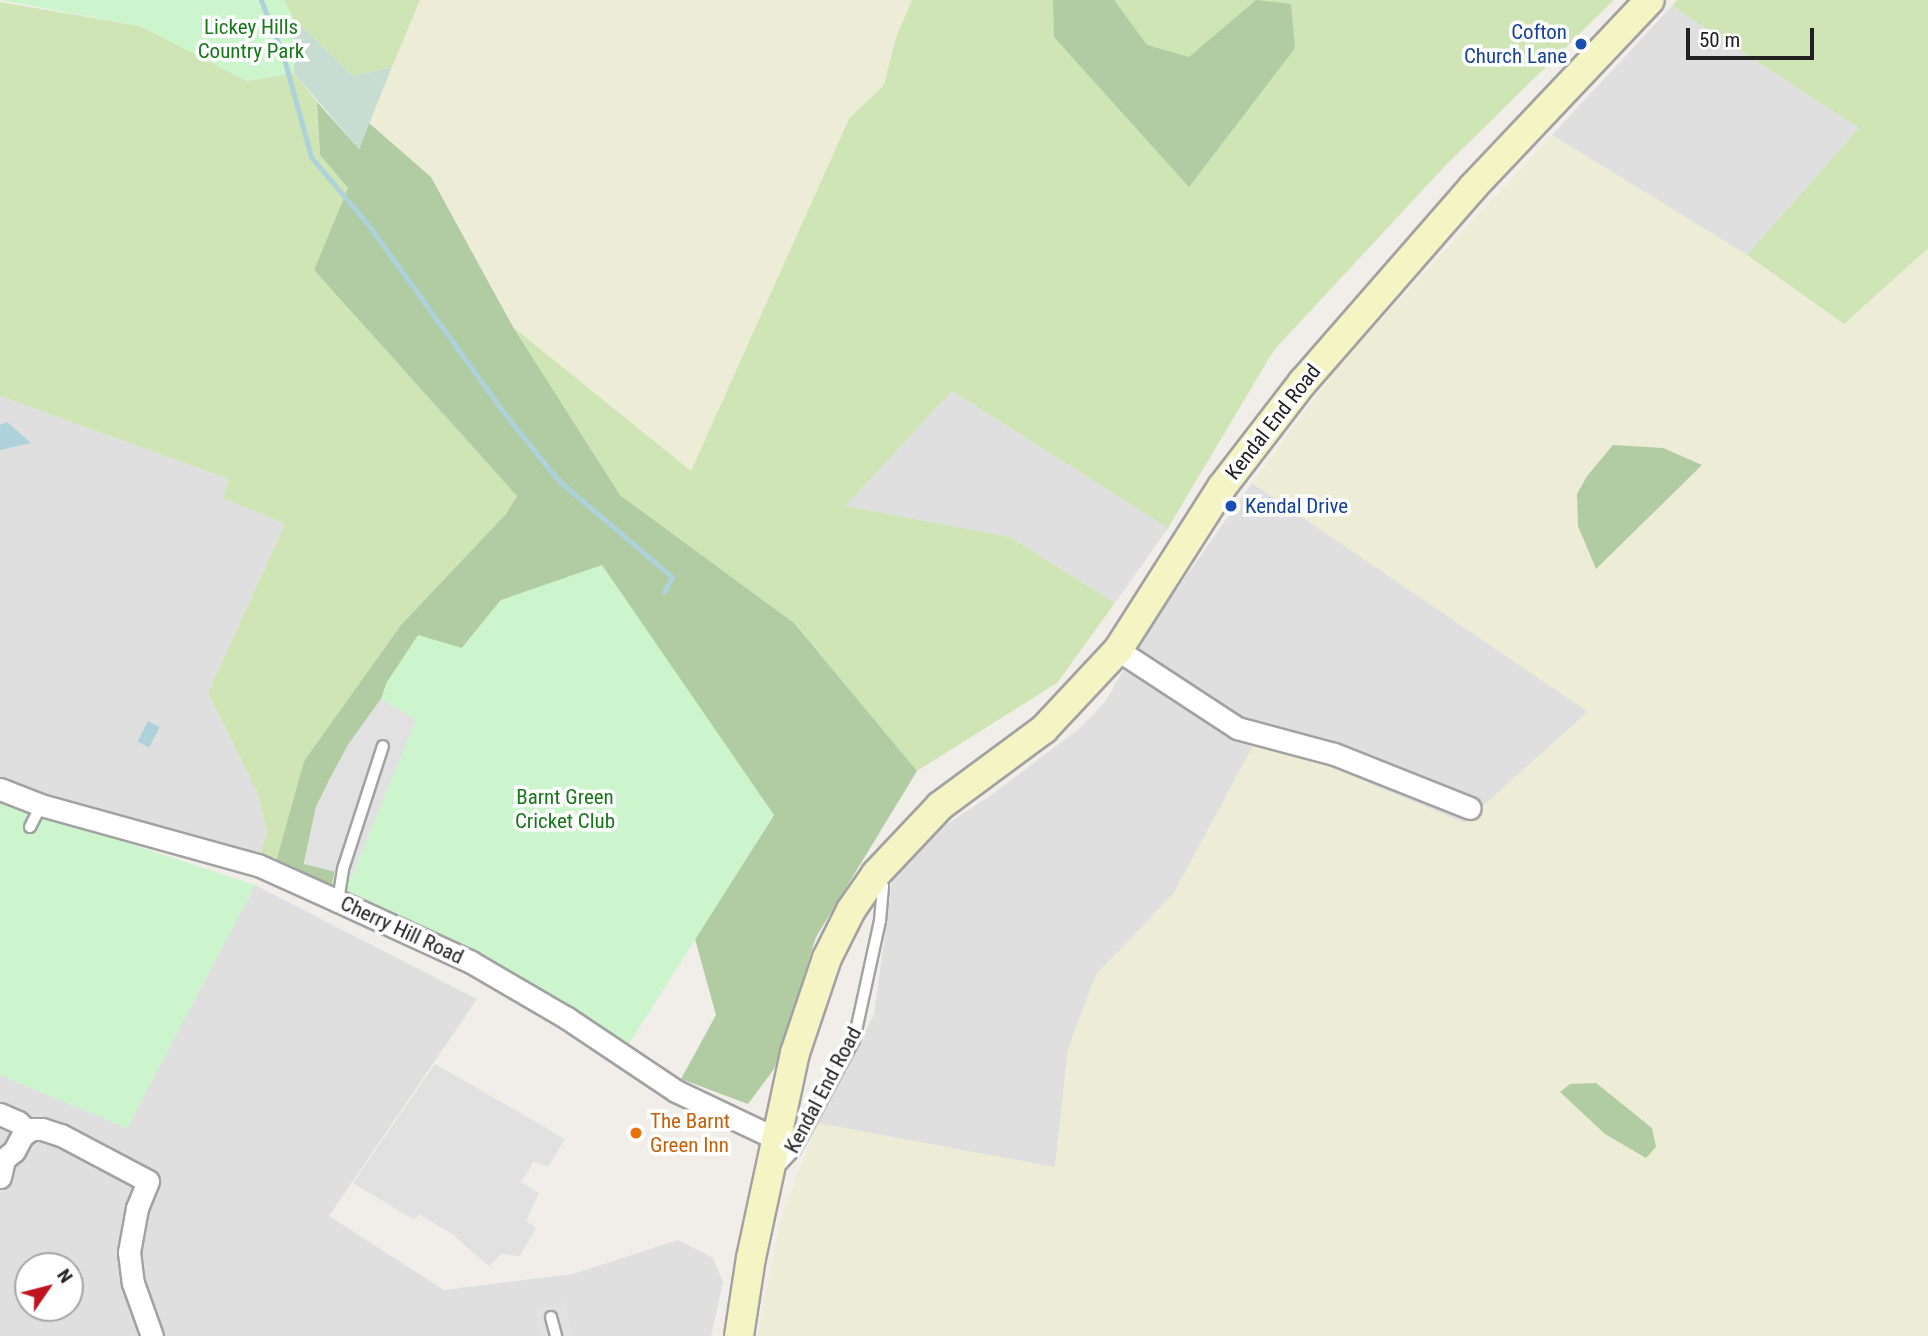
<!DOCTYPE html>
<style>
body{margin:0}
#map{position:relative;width:1928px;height:1336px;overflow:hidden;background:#f1eee9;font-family:"Roboto Condensed",sans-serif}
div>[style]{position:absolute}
.residential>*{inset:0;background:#dfdfdf}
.farmland>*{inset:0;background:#ededd7}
.grass>*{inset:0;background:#cfe5b5}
.forest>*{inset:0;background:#b1cca2}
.wetland>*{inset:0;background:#c8ddd2}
.park>*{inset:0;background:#ccf5cd}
.parking>*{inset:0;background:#e1e1e1}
.water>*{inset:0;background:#aed2da;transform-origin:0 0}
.stream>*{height:5px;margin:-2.5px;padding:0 2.5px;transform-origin:2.5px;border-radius:2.5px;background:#aed2da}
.roads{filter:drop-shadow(2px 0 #a2a2a2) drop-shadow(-2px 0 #a2a2a2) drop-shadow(0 2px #a2a2a2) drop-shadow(0 -2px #a2a2a2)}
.lane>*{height:10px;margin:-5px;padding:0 5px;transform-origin:5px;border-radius:5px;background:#fff}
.street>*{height:21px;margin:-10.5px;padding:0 10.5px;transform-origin:10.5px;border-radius:10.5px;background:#fff}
.secondary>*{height:28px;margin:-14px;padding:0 14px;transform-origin:14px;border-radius:14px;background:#f4f4c4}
.dots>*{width:19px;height:19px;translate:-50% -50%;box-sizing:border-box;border:4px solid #fff;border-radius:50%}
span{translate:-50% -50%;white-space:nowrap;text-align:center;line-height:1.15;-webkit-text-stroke:7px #fff;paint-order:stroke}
.park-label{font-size:21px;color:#17781a}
.transit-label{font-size:21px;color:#164399}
.right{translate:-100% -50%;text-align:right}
.left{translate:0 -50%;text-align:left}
.street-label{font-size:21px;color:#212121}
.food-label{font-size:21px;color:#c56008}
.north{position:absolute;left:14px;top:1252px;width:70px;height:70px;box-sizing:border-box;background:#fff;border:2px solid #a6a6a6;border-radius:50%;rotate:55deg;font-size:19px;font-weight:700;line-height:28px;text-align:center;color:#212121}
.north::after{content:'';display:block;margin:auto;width:24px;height:32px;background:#bf141d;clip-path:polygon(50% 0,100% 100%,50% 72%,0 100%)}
.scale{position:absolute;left:1686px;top:28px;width:128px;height:32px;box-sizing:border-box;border:4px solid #212121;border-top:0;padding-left:9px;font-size:21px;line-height:24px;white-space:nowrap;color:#212121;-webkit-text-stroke:5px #fff;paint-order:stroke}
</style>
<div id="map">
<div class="residential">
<i style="clip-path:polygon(1672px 6px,1859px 128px,1747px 255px,1552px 135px)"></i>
<i style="clip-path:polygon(952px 391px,1168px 528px,1115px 603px,1010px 537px,844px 506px)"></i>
<i style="clip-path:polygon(0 396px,229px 479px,223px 498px,285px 524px,208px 693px,257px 792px,267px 831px,259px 858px,48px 798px,0 779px)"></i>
<i style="clip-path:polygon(1252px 483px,1589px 711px,1464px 823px,1316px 761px,1253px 746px,1174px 893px,1096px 975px,1068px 1049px,1055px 1168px,817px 1123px,874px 1015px,893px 875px,927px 837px,990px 796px,1048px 752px,1079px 729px,1105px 702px,1140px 641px)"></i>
<i style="clip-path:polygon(evenodd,255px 885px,477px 999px,329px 1216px,444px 1290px,573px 1274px,678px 1240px,713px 1258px,723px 1282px,711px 1336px,0 1336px,0 1075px,127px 1128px,255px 885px,28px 1266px,70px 1266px,70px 1308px,28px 1308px,28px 1266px)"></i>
</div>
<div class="farmland">
<i style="clip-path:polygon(420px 0,912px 0,896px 38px,884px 85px,849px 119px,691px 471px,513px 327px,431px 177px,369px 123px)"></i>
<i style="clip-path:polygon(1552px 135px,1747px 255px,1844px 324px,1928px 248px,1928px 1336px,757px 1336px,781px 1218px,817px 1123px,1055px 1167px,1068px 1049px,1096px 975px,1174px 893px,1253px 746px,1316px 761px,1464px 823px,1588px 712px,1252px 483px,1340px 364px)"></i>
</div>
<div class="grass">
<i style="clip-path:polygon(284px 0,420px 0,392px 67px,353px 76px,293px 18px)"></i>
<i style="clip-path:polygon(912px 0,1614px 0,1445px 166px,1274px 350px,1168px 528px,952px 391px,845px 506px,1010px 537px,1115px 603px,1057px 683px,917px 771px,794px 623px,620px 495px,513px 327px,691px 471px,849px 119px,884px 85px,896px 38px)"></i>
<i style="clip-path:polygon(1677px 0,1928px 0,1928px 248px,1844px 324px,1747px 255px,1859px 128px,1672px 6px)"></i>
<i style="clip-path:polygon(0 2px,140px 26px,247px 81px,294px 73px,317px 102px,320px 155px,348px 188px,314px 270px,517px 496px,506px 514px,401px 625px,304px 761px,275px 865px,259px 858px,267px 831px,257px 792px,208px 693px,285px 524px,223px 498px,229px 479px,0 396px)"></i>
</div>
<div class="forest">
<i style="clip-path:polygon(1053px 0,1114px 0,1147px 45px,1189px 57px,1256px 0,1291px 4px,1295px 48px,1189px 187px,1054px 37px)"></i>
<i style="clip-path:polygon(317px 102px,359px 149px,369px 123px,431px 177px,513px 327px,620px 495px,794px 623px,917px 771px,816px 937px,774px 1069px,748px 1104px,681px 1079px,716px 1015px,695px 939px,774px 815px,501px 600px,462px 648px,387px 682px,381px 699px,348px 745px,316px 807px,304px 863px,335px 871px,331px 889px,275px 865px,304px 761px,401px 625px,506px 514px,517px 496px,314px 270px,348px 188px,320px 155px)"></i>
<i style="clip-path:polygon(1613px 445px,1663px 448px,1702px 465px,1596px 569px,1578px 526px,1577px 494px,1587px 476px)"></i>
<i style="clip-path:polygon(1596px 1083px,1652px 1128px,1656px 1147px,1646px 1158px,1605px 1134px,1560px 1092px,1570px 1084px)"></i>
</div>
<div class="wetland">
<i style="clip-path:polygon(293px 18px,353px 76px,392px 67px,359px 149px,294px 73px)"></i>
</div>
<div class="park">
<i style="clip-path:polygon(0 0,284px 0,293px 18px,294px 73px,247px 81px,140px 26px)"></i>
<i style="clip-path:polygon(602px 565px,774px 815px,627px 1047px,331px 889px,335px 871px,352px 876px,416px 720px,381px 699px,387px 682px,418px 635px,462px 648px,501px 600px)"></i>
<i style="clip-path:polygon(0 801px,255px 885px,127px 1128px,0 1075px)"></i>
</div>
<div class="parking">
<i style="clip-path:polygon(381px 699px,416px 720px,352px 876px,304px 864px,316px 807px,331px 776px,348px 745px)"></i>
<i style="clip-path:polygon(435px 1064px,565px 1139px,548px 1167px,534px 1161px,521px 1182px,539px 1193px,526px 1221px,536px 1228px,520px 1256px,501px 1254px,489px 1266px,452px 1234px,419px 1214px,414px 1220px,353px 1183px)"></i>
<i style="clip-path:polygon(565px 1302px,573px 1336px,541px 1336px,535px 1309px)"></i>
</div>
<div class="water">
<i style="clip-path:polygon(7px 422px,31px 443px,0 450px,0 425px)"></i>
<i style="left:148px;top:721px;width:13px;height:23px;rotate:27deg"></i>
</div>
<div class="stream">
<i style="left:261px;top:0;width:59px;rotate:68.2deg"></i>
<i style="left:283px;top:55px;width:106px;rotate:74.6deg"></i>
<i style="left:311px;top:157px;width:87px;rotate:49.7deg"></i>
<i style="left:367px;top:223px;width:234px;rotate:54.2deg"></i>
<i style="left:504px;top:413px;width:86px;rotate:51.1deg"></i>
<i style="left:558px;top:480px;width:150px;rotate:40.4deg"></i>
<i style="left:672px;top:577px;width:17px;rotate:118deg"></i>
</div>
<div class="roads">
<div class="lane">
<i style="left:30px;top:827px;width:25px;rotate:-63deg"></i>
<i style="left:338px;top:901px;width:32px;rotate:-81deg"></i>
<i style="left:343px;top:869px;width:129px;rotate:-72deg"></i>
<i style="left:777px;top:1169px;width:26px;rotate:-47deg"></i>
<i style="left:795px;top:1150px;width:125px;rotate:-61.8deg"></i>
<i style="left:854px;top:1040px;width:122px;rotate:-77.7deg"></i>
<i style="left:880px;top:921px;width:35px;rotate:-85deg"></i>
<i style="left:883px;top:886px;width:12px;rotate:-121deg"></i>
<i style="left:551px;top:1317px;width:20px;rotate:75deg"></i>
</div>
<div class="street">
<i style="left:1118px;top:650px;width:142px;rotate:33.2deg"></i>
<i style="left:1237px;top:728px;width:100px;rotate:15deg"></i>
<i style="left:1334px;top:754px;width:146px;rotate:21.7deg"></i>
<i style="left:0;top:789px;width:44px;rotate:21.3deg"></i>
<i style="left:41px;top:805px;width:225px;rotate:15.5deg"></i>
<i style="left:258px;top:865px;width:88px;rotate:24.2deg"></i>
<i style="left:338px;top:901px;width:146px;rotate:24.6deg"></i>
<i style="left:471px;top:962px;width:111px;rotate:30.3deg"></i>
<i style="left:567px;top:1018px;width:131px;rotate:33.8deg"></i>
<i style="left:676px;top:1091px;width:110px;rotate:25.4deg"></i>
<i style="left:0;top:1114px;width:20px;rotate:24deg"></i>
<i style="left:18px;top:1122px;width:14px;rotate:45deg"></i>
<i style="left:0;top:1177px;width:18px;rotate:-77deg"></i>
<i style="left:4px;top:1159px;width:13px;rotate:-39deg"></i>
<i style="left:14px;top:1151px;width:17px;rotate:-62deg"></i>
<i style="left:22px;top:1136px;width:11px;rotate:-38deg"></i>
<i style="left:31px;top:1129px;width:11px"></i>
<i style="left:42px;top:1129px;width:20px;rotate:18deg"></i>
<i style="left:61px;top:1135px;width:98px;rotate:27.9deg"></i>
<i style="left:148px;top:1181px;width:29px;rotate:112deg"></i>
<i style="left:137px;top:1208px;width:45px;rotate:100.3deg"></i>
<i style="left:129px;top:1252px;width:31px;rotate:83deg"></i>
<i style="left:133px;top:1283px;width:56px;rotate:70.3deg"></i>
</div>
<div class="secondary">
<i style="left:739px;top:1336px;width:79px;rotate:-81.3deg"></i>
<i style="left:751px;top:1258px;width:210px;rotate:-77.9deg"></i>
<i style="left:795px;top:1053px;width:100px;rotate:-71.4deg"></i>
<i style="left:827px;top:958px;width:54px;rotate:-63.4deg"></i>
<i style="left:851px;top:910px;width:44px;rotate:-55.2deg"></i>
<i style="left:876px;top:874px;width:93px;rotate:-46.7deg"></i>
<i style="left:940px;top:806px;width:129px;rotate:-36.5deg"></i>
<i style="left:1044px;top:729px;width:108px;rotate:-46.9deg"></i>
<i style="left:1118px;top:650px;width:193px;rotate:-57.5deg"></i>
<i style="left:1222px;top:487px;width:133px;rotate:-52.4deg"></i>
<i style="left:1303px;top:382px;width:259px;rotate:-48.9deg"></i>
<i style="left:1473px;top:187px;width:257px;rotate:-46.6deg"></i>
</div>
</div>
<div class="dots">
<i style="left:1581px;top:44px;background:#1a4fb4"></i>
<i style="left:1231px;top:506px;background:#1a4fb4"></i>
<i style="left:636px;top:1133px;background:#e8710a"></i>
</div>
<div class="park-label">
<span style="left:251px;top:39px">Lickey Hills<br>Country Park</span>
<span style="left:565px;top:809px">Barnt Green<br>Cricket Club</span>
</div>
<div class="transit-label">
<span class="right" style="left:1567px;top:44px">Cofton<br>Church Lane</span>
<span class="left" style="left:1245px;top:506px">Kendal Drive</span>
</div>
<div class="street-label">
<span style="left:1273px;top:422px;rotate:-52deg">Kendal End Road</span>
<span style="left:402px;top:930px;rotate:25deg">Cherry Hill Road</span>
<span style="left:823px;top:1090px;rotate:-62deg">Kendal End Road</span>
</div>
<div class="food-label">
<span class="left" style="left:650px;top:1133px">The Barnt<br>Green Inn</span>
</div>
<div class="north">N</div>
<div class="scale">50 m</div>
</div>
